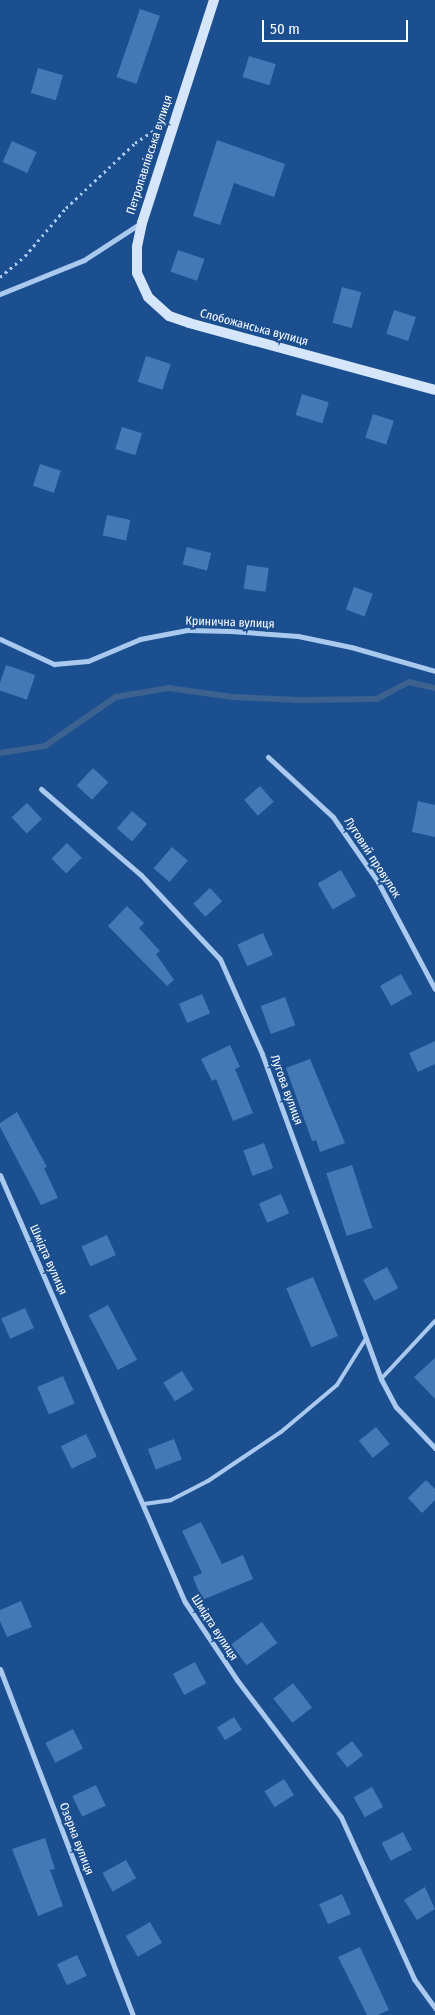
<!DOCTYPE html>
<meta charset="utf-8">
<style>
body{margin:0}
#map{position:relative;width:435px;height:2015px;overflow:hidden;background:#1b4f8f;font-family:"Fira Sans Condensed",sans-serif}
div>[style]{position:absolute}
.stream>*{height:5.5px;margin:-2.75px;padding:0 2.75px;transform-origin:2.75px;border-radius:2.75px;background:#3c6290}
.building>*{inset:0;background:#4478b7;transform-origin:0 0}
.path>*{height:3px;margin-top:-1.5px;transform-origin:0;background:repeating-linear-gradient(90deg,#a9c9ee 0 2.5px,transparent 0 6.5px)}
.lane>*{height:4px;margin:-2px;padding:0 2px;transform-origin:2px;border-radius:2px;background:#a9c9ee}
.street>*{height:5px;margin:-2.5px;padding:0 2.5px;transform-origin:2.5px;border-radius:2.5px;background:#a9c9ee}
.secondary>*{height:10px;margin:-5px;padding:0 5px;transform-origin:5px;border-radius:5px;background:#d6e6fa}
span{translate:-50% -50%;white-space:nowrap;text-align:center;line-height:1.15;-webkit-text-stroke:4.5px #1b4f8f;paint-order:stroke}
.street-label{font-size:12px;color:#fff}
.scale{position:absolute;left:262px;top:20px;width:146px;height:22px;box-sizing:border-box;border:2px solid #fff;border-top:0;padding-left:6px;font-size:15px;line-height:18px;white-space:nowrap;color:#fff;-webkit-text-stroke:4px #1b4f8f;paint-order:stroke}
</style>
<div id="map">
<div class="stream">
<i style="left:0;top:753px;width:46px;rotate:-8.8deg"></i>
<i style="left:45px;top:746px;width:86px;rotate:-34.6deg"></i>
<i style="left:116px;top:697px;width:54px;rotate:-9.6deg"></i>
<i style="left:169px;top:688px;width:65px;rotate:8deg"></i>
<i style="left:233px;top:697px;width:67px;rotate:2.6deg"></i>
<i style="left:300px;top:700px;width:77px;rotate:-0.7deg"></i>
<i style="left:377px;top:699px;width:36px;rotate:-28deg"></i>
<i style="left:409px;top:682px;width:27px;rotate:13deg"></i>
</div>
<div class="building">
<i style="left:140px;top:9px;width:21px;height:72px;rotate:19deg"></i>
<i style="left:249px;top:56px;width:28px;height:22px;rotate:17deg"></i>
<i style="left:38px;top:68px;width:26px;height:26px;rotate:16deg"></i>
<i style="clip-path:polygon(217px 140px,285px 164px,274px 197px,234px 183px,220px 225px,193px 216px)"></i>
<i style="left:12px;top:141px;width:27px;height:23px;rotate:24deg"></i>
<i style="left:178px;top:250px;width:28px;height:23px;rotate:19deg"></i>
<i style="left:342px;top:287px;width:20px;height:37px;rotate:15deg"></i>
<i style="left:394px;top:310px;width:23px;height:25px;rotate:18deg"></i>
<i style="left:146px;top:356px;width:26px;height:27px;rotate:18deg"></i>
<i style="left:302px;top:394px;width:28px;height:22px;rotate:17deg"></i>
<i style="left:373px;top:414px;width:22px;height:25px;rotate:18deg"></i>
<i style="left:122px;top:427px;width:21px;height:23px;rotate:17deg"></i>
<i style="left:40px;top:464px;width:22px;height:23px;rotate:18deg"></i>
<i style="left:107px;top:515px;width:24px;height:21px;rotate:12deg"></i>
<i style="left:187px;top:547px;width:25px;height:18px;rotate:14deg"></i>
<i style="left:247px;top:565px;width:22px;height:24px;rotate:8deg"></i>
<i style="left:354px;top:587px;width:20px;height:24px;rotate:20deg"></i>
<i style="left:6px;top:665px;width:31px;height:26px;rotate:19deg"></i>
<i style="left:93px;top:768px;width:21px;height:24px;rotate:43deg"></i>
<i style="left:260px;top:786px;width:21px;height:21px;rotate:49deg"></i>
<i style="clip-path:polygon(418px 801px,435px 805px,435px 837px,412px 832px)"></i>
<i style="left:27px;top:803px;width:22px;height:21px;rotate:47deg"></i>
<i style="left:132px;top:811px;width:20px;height:23px;rotate:41deg"></i>
<i style="left:67px;top:843px;width:21px;height:22px;rotate:45deg"></i>
<i style="left:172px;top:847px;width:21px;height:28px;rotate:41deg"></i>
<i style="left:341px;top:870px;width:30px;height:27px;rotate:60deg"></i>
<i style="left:210px;top:888px;width:18px;height:23px;rotate:47deg"></i>
<i style="clip-path:polygon(127px 906px,144px 923px,139px 928px,160px 951px,156px 954px,174px 980px,167px 986px,108px 926px)"></i>
<i style="left:263px;top:933px;width:24px;height:28px;rotate:66deg"></i>
<i style="left:401px;top:974px;width:23px;height:24px;rotate:61deg"></i>
<i style="left:202px;top:994px;width:21px;height:25px;rotate:67deg"></i>
<i style="left:285px;top:997px;width:30px;height:26px;rotate:70deg"></i>
<i style="clip-path:polygon(435px 1041px,435px 1064px,418px 1072px,409px 1053px)"></i>
<i style="clip-path:polygon(230px 1045px,240px 1067px,235px 1069px,253px 1113px,233px 1121px,216px 1079px,212px 1081px,201px 1059px)"></i>
<i style="clip-path:polygon(310px 1059px,345px 1143px,320px 1152px,316px 1140px,312px 1141px,286px 1068px)"></i>
<i style="clip-path:polygon(17px 1112px,47px 1167px,44px 1168px,58px 1198px,41px 1205px,0 1127px,0 1123px)"></i>
<i style="left:264px;top:1143px;width:27px;height:22px;rotate:70deg"></i>
<i style="left:352px;top:1165px;width:66px;height:27px;rotate:72deg"></i>
<i style="left:281px;top:1194px;width:21px;height:24px;rotate:67deg"></i>
<i style="left:107px;top:1235px;width:22px;height:28px;rotate:66deg"></i>
<i style="left:387px;top:1267px;width:24px;height:27px;rotate:62deg"></i>
<i style="left:313px;top:1277px;width:64px;height:29px;rotate:67deg"></i>
<i style="left:108px;top:1305px;width:62px;height:22px;rotate:62deg"></i>
<i style="left:25px;top:1308px;width:22px;height:26px;rotate:66deg"></i>
<i style="clip-path:polygon(435px 1358px,435px 1399px,414px 1377px)"></i>
<i style="left:182px;top:1371px;width:22px;height:22px;rotate:58deg"></i>
<i style="left:63px;top:1376px;width:30px;height:28px;rotate:67deg"></i>
<i style="left:376px;top:1427px;width:22px;height:22px;rotate:51deg"></i>
<i style="left:86px;top:1434px;width:25px;height:28px;rotate:64deg"></i>
<i style="left:174px;top:1439px;width:22px;height:28px;rotate:69deg"></i>
<i style="clip-path:polygon(426px 1480px,435px 1489px,435px 1500px,422px 1513px,408px 1498px)"></i>
<i style="clip-path:polygon(201px 1522px,222px 1564px,243px 1555px,253px 1579px,202px 1600px,193px 1577px,202px 1573px,182px 1531px)"></i>
<i style="clip-path:polygon(21px 1601px,32px 1627px,7px 1637px,0 1621px,0 1610px)"></i>
<i style="left:262px;top:1622px;width:26px;height:38px;rotate:54deg"></i>
<i style="left:195px;top:1662px;width:24px;height:25px;rotate:62deg"></i>
<i style="left:293px;top:1683px;width:31px;height:25px;rotate:52deg"></i>
<i style="left:234px;top:1717px;width:15px;height:20px;rotate:58deg"></i>
<i style="left:73px;top:1729px;width:22px;height:31px;rotate:63deg"></i>
<i style="left:352px;top:1741px;width:18px;height:20px;rotate:52deg"></i>
<i style="left:284px;top:1779px;width:19px;height:23px;rotate:58deg"></i>
<i style="left:96px;top:1785px;width:23px;height:26px;rotate:65deg"></i>
<i style="left:372px;top:1787px;width:23px;height:21px;rotate:61deg"></i>
<i style="left:403px;top:1832px;width:20px;height:24px;rotate:63deg"></i>
<i style="clip-path:polygon(45px 1838px,55px 1869px,50px 1870px,63px 1906px,38px 1916px,12px 1849px)"></i>
<i style="left:126px;top:1860px;width:21px;height:27px;rotate:61deg"></i>
<i style="clip-path:polygon(425px 1887px,435px 1909px,417px 1920px,404px 1900px)"></i>
<i style="left:342px;top:1894px;width:22px;height:25px;rotate:66deg"></i>
<i style="left:150px;top:1922px;width:24px;height:28px;rotate:60deg"></i>
<i style="clip-path:polygon(360px 1947px,389px 2010px,378px 2015px,367px 2015px,338px 1957px)"></i>
<i style="left:77px;top:1955px;width:23px;height:22px;rotate:65deg"></i>
</div>
<div class="path">
<i style="left:0;top:277px;width:33px;rotate:-40deg"></i>
<i style="left:25px;top:256px;width:63px;rotate:-49.5deg"></i>
<i style="left:66px;top:208px;width:95px;rotate:-43.3deg"></i>
<i style="left:135px;top:143px;width:27px;rotate:-34deg"></i>
</div>
<div class="lane">
<i style="left:381px;top:1379px;width:79px;rotate:-47deg"></i>
<i style="left:144px;top:1504px;width:27px;rotate:-8deg"></i>
<i style="left:171px;top:1500px;width:42px;rotate:-27.2deg"></i>
<i style="left:208px;top:1481px;width:88px;rotate:-33.9deg"></i>
<i style="left:281px;top:1432px;width:73px;rotate:-40deg"></i>
<i style="left:337px;top:1385px;width:53px;rotate:-58.1deg"></i>
</div>
<div class="street">
<i style="left:0;top:294px;width:91px;rotate:-22deg"></i>
<i style="left:84px;top:260px;width:68px;rotate:-33deg"></i>
<i style="left:0;top:639px;width:60px;rotate:24.8deg"></i>
<i style="left:54px;top:664px;width:34px;rotate:-5deg"></i>
<i style="left:88px;top:661px;width:56px;rotate:-22.9deg"></i>
<i style="left:140px;top:639px;width:48px;rotate:-10.8deg"></i>
<i style="left:187px;top:630px;width:44px;rotate:1.3deg"></i>
<i style="left:231px;top:631px;width:67px;rotate:4.3deg"></i>
<i style="left:298px;top:636px;width:54px;rotate:11.7deg"></i>
<i style="left:351px;top:647px;width:87px;rotate:15.9deg"></i>
<i style="left:268px;top:757px;width:88px;rotate:42.7deg"></i>
<i style="left:333px;top:817px;width:79px;rotate:55.3deg"></i>
<i style="left:378px;top:882px;width:121px;rotate:62deg"></i>
<i style="left:41px;top:789px;width:132px;rotate:40.7deg"></i>
<i style="left:141px;top:875px;width:115px;rotate:46.8deg"></i>
<i style="left:220px;top:959px;width:104px;rotate:66.1deg"></i>
<i style="left:262px;top:1054px;width:346px;rotate:69.9deg"></i>
<i style="left:381px;top:1379px;width:32px;rotate:62deg"></i>
<i style="left:396px;top:1407px;width:57px;rotate:46.4deg"></i>
<i style="left:0;top:1175px;width:465px;rotate:66.6deg"></i>
<i style="left:185px;top:1602px;width:94px;rotate:56.3deg"></i>
<i style="left:237px;top:1680px;width:172px;rotate:52.8deg"></i>
<i style="left:341px;top:1817px;width:178px;rotate:65.7deg"></i>
<i style="left:414px;top:1979px;width:36px;rotate:54deg"></i>
<i style="left:0;top:1669px;width:371px;rotate:69deg"></i>
</div>
<div class="secondary">
<i style="left:214px;top:0;width:234px;rotate:107.9deg"></i>
<i style="left:142px;top:223px;width:25px;rotate:102deg"></i>
<i style="left:137px;top:247px;width:26px;rotate:90deg"></i>
<i style="left:137px;top:273px;width:26px;rotate:65deg"></i>
<i style="left:148px;top:297px;width:28px;rotate:42deg"></i>
<i style="left:169px;top:316px;width:21px;rotate:19deg"></i>
<i style="left:189px;top:323px;width:255px;rotate:15.2deg"></i>
</div>
<div class="street-label">
<span style="left:150px;top:155px;rotate:-72deg">Петропавлівська вулиця</span>
<span style="left:254px;top:328px;rotate:15deg">Слобожанська вулиця</span>
<span style="left:230px;top:623px;rotate:2deg">Кринична вулиця</span>
<span style="left:372px;top:858px;rotate:57deg">Луговий провулок</span>
<span style="left:286px;top:1090px;rotate:70deg">Лугова вулиця</span>
<span style="left:48px;top:1260px;rotate:66deg">Шмідта вулиця</span>
<span style="left:214px;top:1628px;rotate:57deg">Шмідта вулиця</span>
<span style="left:76px;top:1839px;rotate:69deg">Озерна вулиця</span>
</div>
<div class="scale">50 m</div>
</div>
